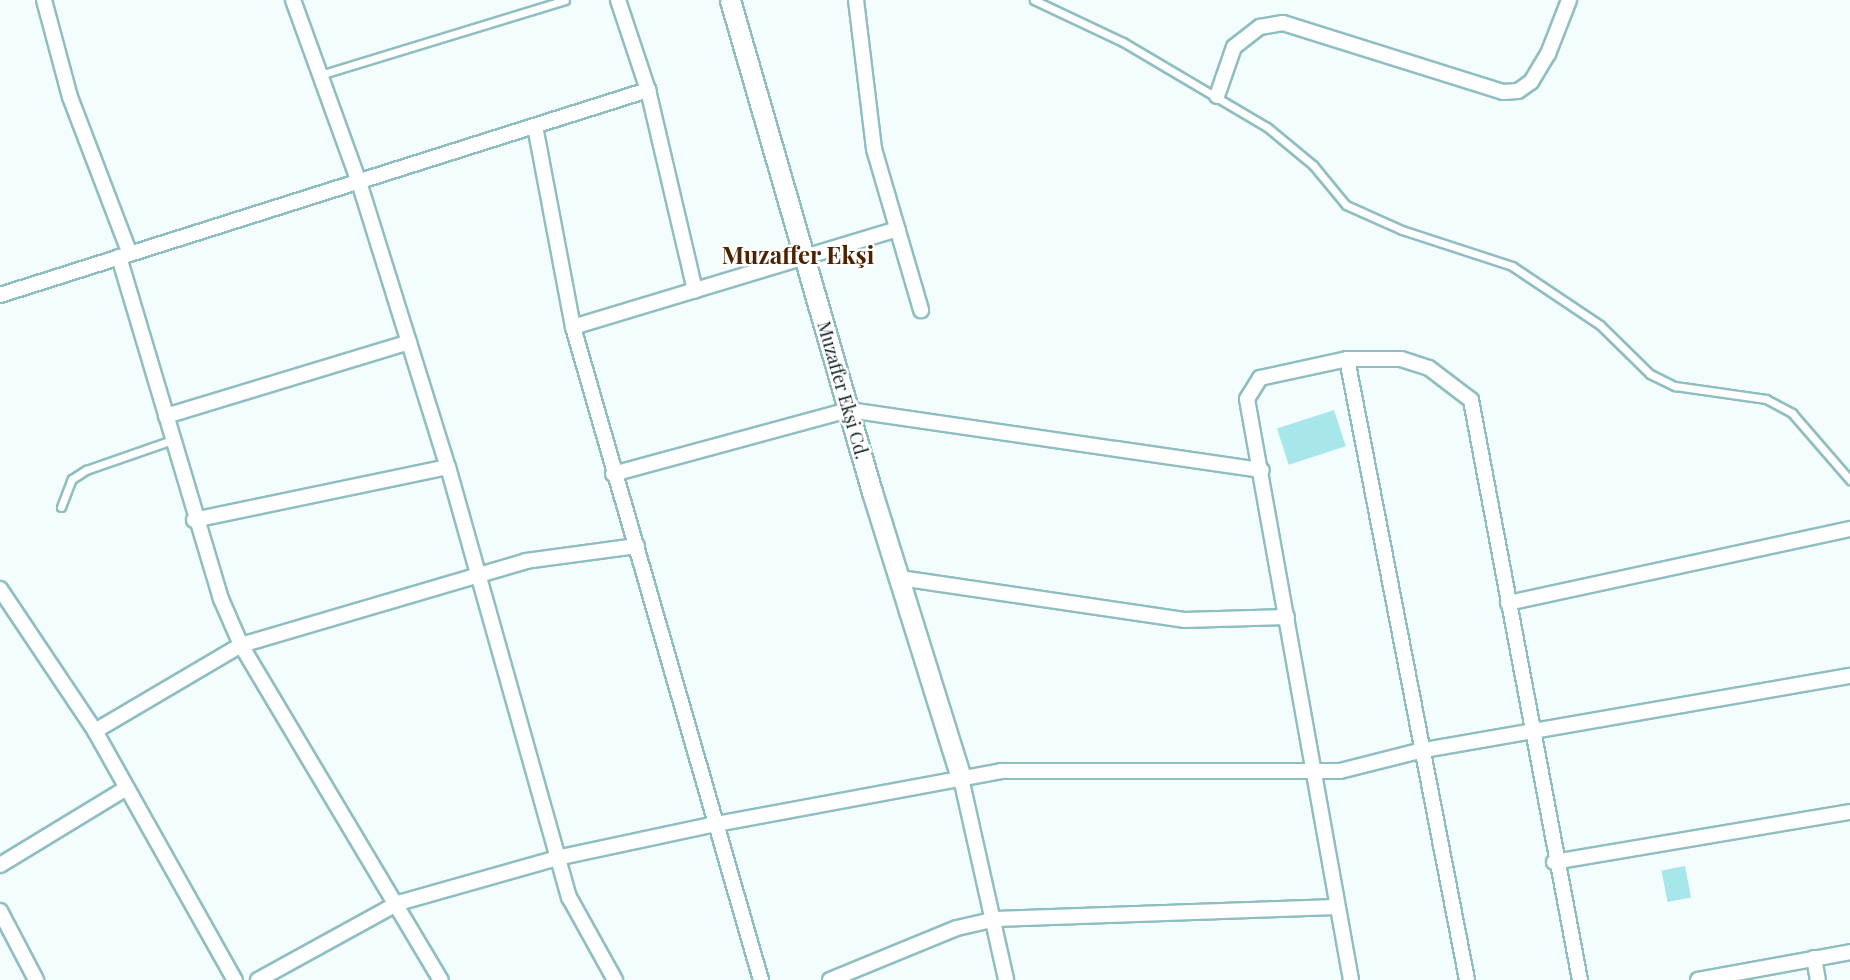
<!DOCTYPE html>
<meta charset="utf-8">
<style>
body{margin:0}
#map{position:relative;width:1850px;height:980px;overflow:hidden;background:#f4fdfe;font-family:"Playfair Display",serif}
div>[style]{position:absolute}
.building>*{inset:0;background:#a7e7ec;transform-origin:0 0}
.roads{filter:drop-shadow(2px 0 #8fbec1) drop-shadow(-2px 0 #8fbec1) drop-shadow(0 2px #8fbec1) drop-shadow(0 -2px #8fbec1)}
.lane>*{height:7px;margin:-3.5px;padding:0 3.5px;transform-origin:3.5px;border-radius:3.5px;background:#fff}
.street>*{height:14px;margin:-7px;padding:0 7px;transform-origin:7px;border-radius:7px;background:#fff}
.secondary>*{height:19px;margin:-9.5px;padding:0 9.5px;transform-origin:9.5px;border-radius:9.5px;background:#fff}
span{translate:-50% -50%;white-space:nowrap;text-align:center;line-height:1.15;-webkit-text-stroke:5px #fff;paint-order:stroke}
.street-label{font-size:18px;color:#081b1c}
.district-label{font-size:24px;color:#4d2200;font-weight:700}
</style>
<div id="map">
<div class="building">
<i style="left:1334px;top:410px;width:38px;height:60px;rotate:72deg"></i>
<i style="left:1685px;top:866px;width:32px;height:24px;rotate:79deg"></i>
</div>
<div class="roads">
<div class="lane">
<i style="left:1034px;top:0;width:98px;rotate:25.3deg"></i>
<i style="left:1123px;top:42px;width:167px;rotate:30.6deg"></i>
<i style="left:1267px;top:127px;width:60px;rotate:39.6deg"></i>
<i style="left:1313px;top:165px;width:52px;rotate:50.5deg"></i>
<i style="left:1346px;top:205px;width:61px;rotate:24.1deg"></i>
<i style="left:1402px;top:230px;width:116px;rotate:18.1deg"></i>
<i style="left:1512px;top:266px;width:106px;rotate:33.8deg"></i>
<i style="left:1600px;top:325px;width:70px;rotate:44.4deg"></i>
<i style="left:1650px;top:374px;width:28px;rotate:26deg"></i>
<i style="left:1675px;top:386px;width:92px;rotate:8.1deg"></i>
<i style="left:1766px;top:399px;width:30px;rotate:28deg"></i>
<i style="left:1792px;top:413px;width:89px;rotate:49.1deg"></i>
<i style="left:320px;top:75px;width:256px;rotate:-17deg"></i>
<i style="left:61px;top:507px;width:30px;rotate:-69deg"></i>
<i style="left:72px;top:479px;width:17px;rotate:-33deg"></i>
<i style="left:86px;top:470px;width:91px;rotate:-19.2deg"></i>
</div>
<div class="street">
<i style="left:44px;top:0;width:100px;rotate:75deg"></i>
<i style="left:70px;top:97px;width:168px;rotate:69.1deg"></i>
<i style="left:293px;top:0;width:194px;rotate:70.1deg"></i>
<i style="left:359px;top:182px;width:299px;rotate:72.7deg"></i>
<i style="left:448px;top:467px;width:447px;rotate:74.3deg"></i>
<i style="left:569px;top:897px;width:95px;rotate:61deg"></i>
<i style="left:618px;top:0;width:95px;rotate:71.6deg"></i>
<i style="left:648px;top:90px;width:206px;rotate:76.8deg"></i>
<i style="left:856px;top:0;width:150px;rotate:83.1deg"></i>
<i style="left:874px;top:149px;width:168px;rotate:73.7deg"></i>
<i style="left:1217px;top:96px;width:52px;rotate:-70.9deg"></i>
<i style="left:1234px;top:47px;width:33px;rotate:-38deg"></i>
<i style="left:1260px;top:27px;width:23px;rotate:-10deg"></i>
<i style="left:1283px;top:23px;width:231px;rotate:17.4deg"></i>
<i style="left:1503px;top:92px;width:15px;rotate:-4deg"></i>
<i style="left:1518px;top:91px;width:16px;rotate:-35deg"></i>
<i style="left:1531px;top:82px;width:33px;rotate:-59deg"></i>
<i style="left:1548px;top:54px;width:58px;rotate:-68.7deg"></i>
<i style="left:535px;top:126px;width:205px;rotate:79.3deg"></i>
<i style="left:573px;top:327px;width:680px;rotate:73.94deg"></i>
<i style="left:119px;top:257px;width:357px;rotate:73.4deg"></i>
<i style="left:221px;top:599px;width:50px;rotate:66.5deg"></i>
<i style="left:241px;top:645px;width:390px;rotate:59.2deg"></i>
<i style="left:0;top:295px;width:680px;rotate:-17.56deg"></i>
<i style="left:573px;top:327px;width:339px;rotate:-16.8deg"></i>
<i style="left:1347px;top:359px;width:632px;rotate:79.06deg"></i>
<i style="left:166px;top:416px;width:254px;rotate:-16.9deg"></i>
<i style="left:613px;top:474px;width:245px;rotate:-15.2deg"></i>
<i style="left:849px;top:410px;width:417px;rotate:8.3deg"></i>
<i style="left:194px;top:520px;width:259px;rotate:-11.8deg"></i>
<i style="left:900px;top:578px;width:287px;rotate:8.4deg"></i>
<i style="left:1184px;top:620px;width:103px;rotate:-1.7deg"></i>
<i style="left:0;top:589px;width:171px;rotate:56.2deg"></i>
<i style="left:95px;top:731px;width:286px;rotate:60.7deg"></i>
<i style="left:1508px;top:603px;width:350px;rotate:-12.2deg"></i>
<i style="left:95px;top:731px;width:169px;rotate:-30.5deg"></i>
<i style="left:241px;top:645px;width:297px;rotate:-16.4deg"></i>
<i style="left:526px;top:561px;width:112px;rotate:-7.7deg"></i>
<i style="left:961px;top:778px;width:207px;rotate:77.4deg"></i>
<i style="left:1554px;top:862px;width:300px;rotate:-9.6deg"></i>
<i style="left:0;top:865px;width:146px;rotate:-31.3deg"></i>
<i style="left:0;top:911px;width:78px;rotate:62.4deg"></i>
<i style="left:1814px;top:958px;width:22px;rotate:80deg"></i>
<i style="left:258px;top:980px;width:160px;rotate:-28.8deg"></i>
<i style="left:398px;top:903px;width:165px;rotate:-15.8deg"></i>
<i style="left:557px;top:858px;width:163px;rotate:-12.1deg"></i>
<i style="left:716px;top:824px;width:290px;rotate:-10.5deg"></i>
<i style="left:1001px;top:771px;width:339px"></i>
<i style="left:1340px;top:771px;width:81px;rotate:-14.2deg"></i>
<i style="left:1419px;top:751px;width:437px;rotate:-9.9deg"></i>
<i style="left:830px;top:980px;width:137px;rotate:-22.3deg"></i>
<i style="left:957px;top:928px;width:39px;rotate:-13deg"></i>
<i style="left:995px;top:919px;width:341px;rotate:-2deg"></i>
<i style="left:1351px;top:980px;width:590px;rotate:-100.15deg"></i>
<i style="left:1247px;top:399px;width:25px;rotate:-58deg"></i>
<i style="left:1260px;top:378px;width:89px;rotate:-12.3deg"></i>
<i style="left:1347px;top:359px;width:54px"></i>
<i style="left:1401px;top:359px;width:29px;rotate:18deg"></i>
<i style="left:1429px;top:368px;width:53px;rotate:37.3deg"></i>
<i style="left:1471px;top:400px;width:590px;rotate:79.36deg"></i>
<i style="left:1698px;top:980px;width:155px;rotate:-10.4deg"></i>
</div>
<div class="secondary">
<i style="left:730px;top:0;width:512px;rotate:73.9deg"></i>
<i style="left:872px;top:492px;width:300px;rotate:72.7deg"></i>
</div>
</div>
<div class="street-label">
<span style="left:843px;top:390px;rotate:74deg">Muzaffer Ekşi Cd.</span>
</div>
<div class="district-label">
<span style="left:798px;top:255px">Muzaffer Ekşi</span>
</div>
</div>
